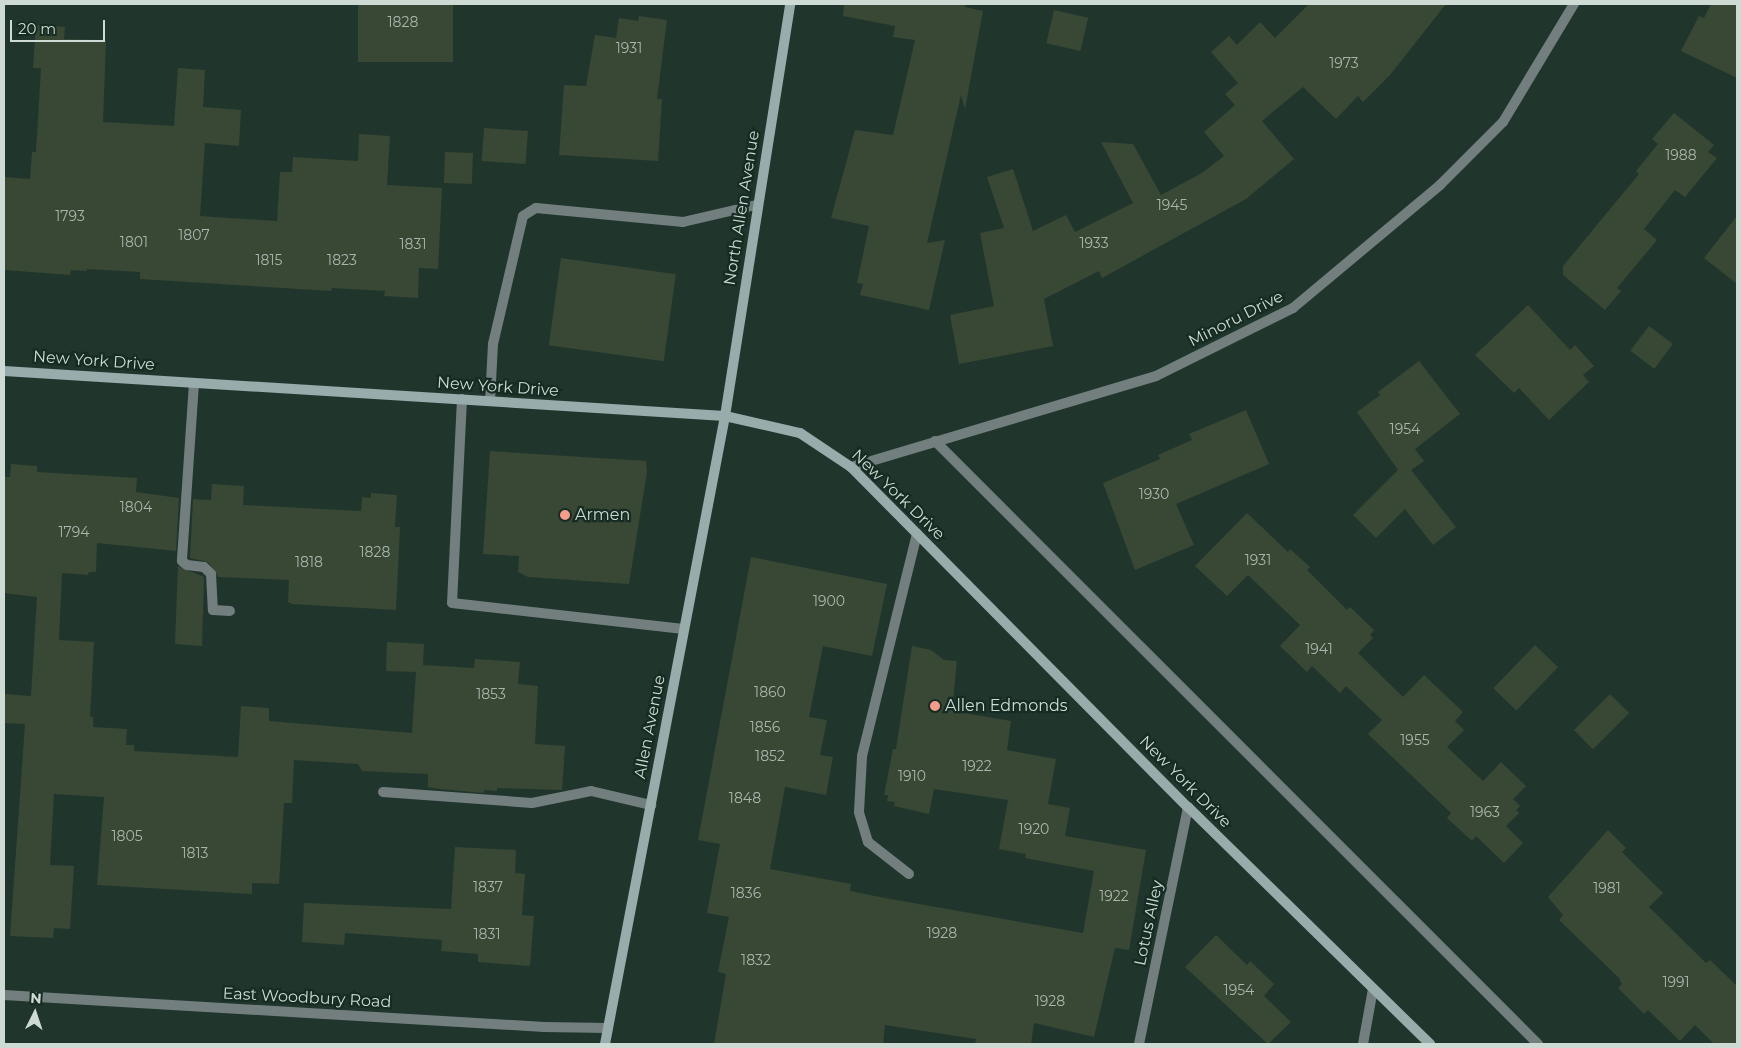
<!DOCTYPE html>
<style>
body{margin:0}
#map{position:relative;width:1741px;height:1048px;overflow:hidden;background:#20362d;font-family:Montserrat,sans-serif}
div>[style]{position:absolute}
.building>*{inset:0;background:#394735;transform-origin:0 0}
.lane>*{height:10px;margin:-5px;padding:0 5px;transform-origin:5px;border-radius:5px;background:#737f7f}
.street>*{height:10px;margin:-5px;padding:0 5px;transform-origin:5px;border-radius:5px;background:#737f7f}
.secondary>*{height:10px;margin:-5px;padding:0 5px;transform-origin:5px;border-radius:5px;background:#97acab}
.dots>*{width:14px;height:14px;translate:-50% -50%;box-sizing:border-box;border:2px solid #162c23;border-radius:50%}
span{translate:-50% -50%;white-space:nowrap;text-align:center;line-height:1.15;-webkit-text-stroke:4.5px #162c23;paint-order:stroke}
.number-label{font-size:14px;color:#a8b6ac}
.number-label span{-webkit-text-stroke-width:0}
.street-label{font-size:16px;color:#cddbd4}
.poi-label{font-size:16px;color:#cddbd4}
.left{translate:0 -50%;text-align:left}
.frame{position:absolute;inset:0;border:5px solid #cddbd4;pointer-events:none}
.north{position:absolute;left:10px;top:988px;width:50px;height:50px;-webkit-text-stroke:4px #162c23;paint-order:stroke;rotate:4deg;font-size:14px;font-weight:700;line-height:20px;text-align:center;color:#cddbd4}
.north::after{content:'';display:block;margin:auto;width:18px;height:22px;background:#cddbd4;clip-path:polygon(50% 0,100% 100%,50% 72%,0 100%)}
.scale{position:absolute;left:10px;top:20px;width:95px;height:22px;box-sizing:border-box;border:2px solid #cddbd4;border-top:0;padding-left:6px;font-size:15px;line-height:18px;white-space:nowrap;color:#cddbd4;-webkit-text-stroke:4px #162c23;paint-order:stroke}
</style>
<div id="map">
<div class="building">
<i style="left:358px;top:4px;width:95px;height:58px"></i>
<i style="clip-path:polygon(844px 4px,965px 4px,965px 7px,983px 11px,965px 109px,961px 95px,927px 243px,945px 240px,929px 310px,860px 295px,863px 284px,857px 283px,869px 226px,831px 218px,855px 130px,893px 135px,915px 40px,893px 37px,895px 26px,843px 16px)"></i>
<i style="clip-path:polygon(1309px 4px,1446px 4px,1390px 75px,1363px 102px,1358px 96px,1336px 119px,1303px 87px,1262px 121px,1294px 159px,1246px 199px,1102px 278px,1099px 271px,1044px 299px,1053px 346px,959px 364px,950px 315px,994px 306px,980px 233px,1004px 228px,987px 177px,1013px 169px,1033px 231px,1066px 215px,1075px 232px,1133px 203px,1101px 142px,1133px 144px,1161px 195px,1202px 173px,1224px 156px,1204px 132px,1235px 105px,1225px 94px,1238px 83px,1211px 52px,1229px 36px,1237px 45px,1260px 22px,1275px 38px)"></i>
<i style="clip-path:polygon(1711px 4px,1737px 4px,1737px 78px,1681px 51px,1699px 16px,1704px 18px)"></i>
<i style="left:1054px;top:10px;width:35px;height:34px;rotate:13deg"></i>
<i style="clip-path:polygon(639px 16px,667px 20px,657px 99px,662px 99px,658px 161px,559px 155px,564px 85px,586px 86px,595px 35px,616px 38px,619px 18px,638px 21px)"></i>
<i style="clip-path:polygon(36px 25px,65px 27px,64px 39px,106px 40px,103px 122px,174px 126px,178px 68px,205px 70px,203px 107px,241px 110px,239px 146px,205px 143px,200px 216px,277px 221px,280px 172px,292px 172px,293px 157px,358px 161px,359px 134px,390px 136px,387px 185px,442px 188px,438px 269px,419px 268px,418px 298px,384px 296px,385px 291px,332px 288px,331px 291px,140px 279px,140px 272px,87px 269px,87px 271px,71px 270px,70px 275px,4px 270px,4px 177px,30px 179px,32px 152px,36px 152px,41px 68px,33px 68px)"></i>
<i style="clip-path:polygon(1674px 113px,1714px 145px,1708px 152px,1717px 158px,1685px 197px,1675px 190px,1644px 229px,1657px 240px,1617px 288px,1621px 291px,1605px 310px,1563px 275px,1563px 266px,1639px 174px,1636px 171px,1658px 144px,1652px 139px)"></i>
<i style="left:484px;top:128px;width:44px;height:33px;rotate:4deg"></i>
<i style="left:445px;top:152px;width:28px;height:31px;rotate:2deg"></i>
<i style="clip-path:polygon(1737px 216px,1737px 284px,1704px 258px)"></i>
<i style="left:561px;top:258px;width:116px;height:88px;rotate:8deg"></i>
<i style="clip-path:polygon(1528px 305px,1570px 350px,1575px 345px,1594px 366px,1583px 375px,1589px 382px,1549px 420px,1519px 388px,1514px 393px,1475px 355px)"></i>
<i style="left:1649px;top:326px;width:30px;height:31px;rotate:37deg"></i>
<i style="clip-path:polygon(1419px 361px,1460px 414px,1415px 449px,1424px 461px,1411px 470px,1456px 527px,1433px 545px,1405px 509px,1376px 538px,1353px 515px,1398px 470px,1357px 412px,1380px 395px,1378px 392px)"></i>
<i style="clip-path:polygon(1246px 410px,1269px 464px,1176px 504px,1194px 545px,1135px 570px,1103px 483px,1160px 459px,1158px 455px,1192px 440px,1189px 434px)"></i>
<i style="clip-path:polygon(490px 451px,646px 461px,647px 472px,629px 584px,528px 577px,518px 572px,519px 556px,483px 554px)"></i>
<i style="clip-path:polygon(11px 464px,37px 466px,37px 472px,137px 478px,136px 492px,179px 498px,176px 551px,97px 543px,96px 572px,89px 572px,88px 575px,62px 573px,59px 640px,94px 642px,90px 717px,93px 717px,93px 727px,127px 729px,126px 745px,134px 745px,134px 751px,238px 757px,241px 706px,269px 708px,269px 721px,412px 733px,416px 672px,386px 671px,387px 642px,424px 644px,423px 665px,474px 668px,475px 659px,520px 662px,518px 684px,538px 686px,535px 744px,565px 746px,562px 790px,497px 788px,497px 791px,484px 790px,484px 793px,440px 789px,428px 787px,428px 774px,362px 771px,358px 764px,294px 760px,292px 803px,284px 803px,279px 884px,252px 883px,252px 894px,97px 885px,104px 797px,54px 794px,50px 865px,74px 866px,70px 929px,54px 928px,53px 938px,10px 936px,25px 724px,4px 723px,4px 694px,31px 696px,37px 597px,4px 593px,4px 477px,10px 477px)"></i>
<i style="clip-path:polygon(212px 484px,244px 486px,243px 505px,361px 511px,362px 497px,371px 498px,371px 493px,397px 495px,395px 527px,400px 527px,396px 610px,292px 604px,288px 602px,289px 580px,218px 577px,208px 562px,190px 558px,193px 499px,211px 500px)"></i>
<i style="clip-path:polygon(1247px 513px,1288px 552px,1290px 549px,1310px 567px,1307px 570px,1347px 610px,1350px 607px,1374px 630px,1370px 635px,1373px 638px,1358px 653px,1403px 697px,1424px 675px,1463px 712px,1455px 721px,1464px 730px,1447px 747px,1483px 781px,1501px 762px,1526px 786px,1513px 799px,1520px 806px,1516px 810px,1519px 813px,1506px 826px,1523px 843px,1504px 863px,1476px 836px,1472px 841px,1447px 818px,1451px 813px,1368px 734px,1382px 720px,1346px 686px,1340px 693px,1312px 666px,1307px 672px,1280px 646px,1300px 625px,1248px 575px,1227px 596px,1195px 566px)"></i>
<i style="clip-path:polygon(751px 557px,887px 584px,872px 656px,823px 646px,809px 717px,827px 720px,820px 755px,833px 757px,826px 795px,785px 787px,770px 869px,851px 884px,850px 891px,885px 898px,1083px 933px,1094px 871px,1025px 858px,1026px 854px,999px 849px,1008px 800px,934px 789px,929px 814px,894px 806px,895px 802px,887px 801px,888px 795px,884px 795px,893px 749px,896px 749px,912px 646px,931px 650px,944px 660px,957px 661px,952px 711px,1011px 721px,1007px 750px,1056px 759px,1048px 804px,1070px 808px,1065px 836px,1146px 850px,1129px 950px,1115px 948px,1094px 1037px,1034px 1023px,1031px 1044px,975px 1044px,976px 1039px,885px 1025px,883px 1044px,714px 1044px,726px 974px,718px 972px,729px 917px,707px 913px,720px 844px,698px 840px)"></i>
<i style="clip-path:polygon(178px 566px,204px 577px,202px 646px,175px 644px)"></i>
<i style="left:1535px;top:645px;width:32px;height:60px;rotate:44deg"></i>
<i style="left:1610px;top:694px;width:27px;height:51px;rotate:45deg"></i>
<i style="clip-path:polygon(1608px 830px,1626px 848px,1622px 852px,1663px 893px,1649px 907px,1706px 963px,1710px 960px,1737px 986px,1737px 1044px,1714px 1044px,1695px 1025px,1680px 1041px,1648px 1010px,1644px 1014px,1618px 988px,1622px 984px,1619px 978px,1559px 920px,1563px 915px,1548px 897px)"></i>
<i style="clip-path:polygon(455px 847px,516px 850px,515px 873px,525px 874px,522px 915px,534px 916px,530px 966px,478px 962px,478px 954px,441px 951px,442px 940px,345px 933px,344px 945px,302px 942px,304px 903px,451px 909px)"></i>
<i style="clip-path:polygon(1216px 935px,1247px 965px,1250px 961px,1274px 984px,1264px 996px,1291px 1022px,1268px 1044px,1185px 967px)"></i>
</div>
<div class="lane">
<i style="left:194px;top:383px;width:178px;rotate:93.9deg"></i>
<i style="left:182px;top:561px;width:6px;rotate:39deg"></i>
<i style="left:187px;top:565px;width:17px;rotate:7deg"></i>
<i style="left:204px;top:567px;width:10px;rotate:45deg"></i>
<i style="left:211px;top:574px;width:36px;rotate:87deg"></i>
<i style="left:213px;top:610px;width:17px;rotate:3deg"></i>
<i style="left:462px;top:399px;width:204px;rotate:92.8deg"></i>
<i style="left:452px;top:603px;width:233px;rotate:6.4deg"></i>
<i style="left:490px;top:401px;width:57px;rotate:-87deg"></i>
<i style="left:493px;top:344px;width:131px;rotate:-76.8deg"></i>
<i style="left:523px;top:216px;width:15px;rotate:-32deg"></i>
<i style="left:536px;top:208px;width:148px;rotate:5.4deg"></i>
<i style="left:683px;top:222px;width:75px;rotate:-13.1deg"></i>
<i style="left:383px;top:792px;width:149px;rotate:4.2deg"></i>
<i style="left:532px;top:803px;width:60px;rotate:-11.5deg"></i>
<i style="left:591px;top:791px;width:62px;rotate:13.1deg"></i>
<i style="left:909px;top:874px;width:52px;rotate:-142deg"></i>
<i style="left:868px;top:842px;width:31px;rotate:-107deg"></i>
<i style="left:859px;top:812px;width:56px;rotate:-86.9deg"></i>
<i style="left:862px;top:756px;width:229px;rotate:-76.1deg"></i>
<i style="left:1139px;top:1044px;width:242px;rotate:-78.3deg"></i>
</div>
<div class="street">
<i style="left:935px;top:441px;width:853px;rotate:45deg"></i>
<i style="left:851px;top:467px;width:318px;rotate:-16.6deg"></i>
<i style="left:1156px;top:376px;width:153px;rotate:-26.4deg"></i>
<i style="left:1293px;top:308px;width:192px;rotate:-39.9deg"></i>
<i style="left:1440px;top:185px;width:89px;rotate:-45deg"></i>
<i style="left:1503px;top:122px;width:138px;rotate:-59deg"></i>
<i style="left:4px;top:995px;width:541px;rotate:3.39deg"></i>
<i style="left:544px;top:1027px;width:64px;rotate:0.9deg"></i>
<i style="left:1363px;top:1044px;width:56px;rotate:-79.7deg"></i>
</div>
<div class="secondary">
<i style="left:4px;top:371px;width:722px;rotate:3.57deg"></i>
<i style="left:725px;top:416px;width:77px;rotate:12.8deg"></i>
<i style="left:800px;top:433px;width:61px;rotate:33.7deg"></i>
<i style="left:851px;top:467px;width:479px;rotate:45.3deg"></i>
<i style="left:1188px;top:807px;width:339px;rotate:44.4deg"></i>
<i style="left:605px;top:1044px;width:639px;rotate:-79.18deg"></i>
<i style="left:725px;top:416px;width:417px;rotate:-81deg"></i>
</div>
<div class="dots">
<i style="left:565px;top:515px;background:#f49d8d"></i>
<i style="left:935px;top:706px;background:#f49d8d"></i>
</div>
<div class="number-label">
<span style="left:403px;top:22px">1828</span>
<span style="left:629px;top:48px">1931</span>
<span style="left:1344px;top:63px">1973</span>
<span style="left:1681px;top:155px">1988</span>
<span style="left:1172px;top:205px">1945</span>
<span style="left:70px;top:216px">1793</span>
<span style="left:194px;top:235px">1807</span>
<span style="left:134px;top:242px">1801</span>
<span style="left:1094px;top:243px">1933</span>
<span style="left:413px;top:244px">1831</span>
<span style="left:269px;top:260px">1815</span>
<span style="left:342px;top:260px">1823</span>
<span style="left:1405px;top:429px">1954</span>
<span style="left:1154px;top:494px">1930</span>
<span style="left:136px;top:507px">1804</span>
<span style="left:74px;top:532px">1794</span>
<span style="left:375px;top:552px">1828</span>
<span style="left:1258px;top:560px">1931</span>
<span style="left:309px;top:562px">1818</span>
<span style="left:829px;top:601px">1900</span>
<span style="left:1319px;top:649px">1941</span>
<span style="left:770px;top:692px">1860</span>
<span style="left:491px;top:694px">1853</span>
<span style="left:765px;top:727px">1856</span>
<span style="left:1415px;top:740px">1955</span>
<span style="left:770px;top:756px">1852</span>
<span style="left:977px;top:766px">1922</span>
<span style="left:912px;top:776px">1910</span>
<span style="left:745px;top:798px">1848</span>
<span style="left:1485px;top:812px">1963</span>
<span style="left:1034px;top:829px">1920</span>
<span style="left:127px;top:836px">1805</span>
<span style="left:195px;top:853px">1813</span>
<span style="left:488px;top:887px">1837</span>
<span style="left:1607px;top:888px">1981</span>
<span style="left:746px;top:893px">1836</span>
<span style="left:1114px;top:896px">1922</span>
<span style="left:942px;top:933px">1928</span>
<span style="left:487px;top:934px">1831</span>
<span style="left:756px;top:960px">1832</span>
<span style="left:1676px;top:982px">1991</span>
<span style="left:1239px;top:990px">1954</span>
<span style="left:1050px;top:1001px">1928</span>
</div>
<div class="street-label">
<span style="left:742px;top:208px;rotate:-81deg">North Allen Avenue</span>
<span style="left:1236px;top:319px;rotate:-27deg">Minoru Drive</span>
<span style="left:94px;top:361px;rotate:4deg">New York Drive</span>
<span style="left:498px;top:387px;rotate:4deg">New York Drive</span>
<span style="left:898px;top:495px;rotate:44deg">New York Drive</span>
<span style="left:650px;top:727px;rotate:-79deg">Allen Avenue</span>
<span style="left:1185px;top:782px;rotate:45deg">New York Drive</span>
<span style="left:1149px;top:923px;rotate:-78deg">Lotus Alley</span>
<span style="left:307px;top:998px;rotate:3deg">East Woodbury Road</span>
</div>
<div class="poi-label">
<span class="left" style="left:575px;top:515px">Armen</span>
<span class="left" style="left:945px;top:706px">Allen Edmonds</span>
</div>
<div class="frame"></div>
<div class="north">N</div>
<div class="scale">20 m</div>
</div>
